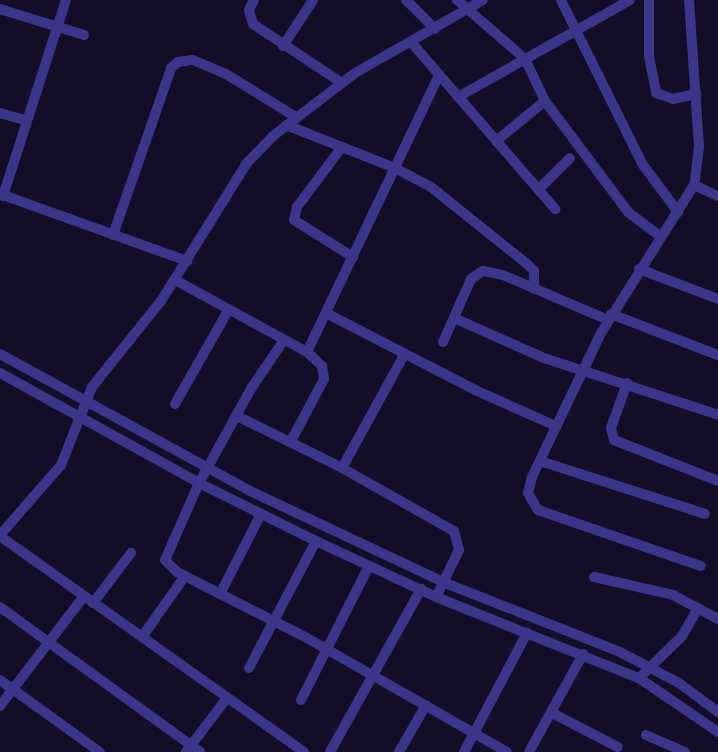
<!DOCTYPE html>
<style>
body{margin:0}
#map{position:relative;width:718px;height:752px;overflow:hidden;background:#130d27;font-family:Helvetica,sans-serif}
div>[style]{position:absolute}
.street>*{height:10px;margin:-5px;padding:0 5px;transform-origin:5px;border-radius:5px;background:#3d3589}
span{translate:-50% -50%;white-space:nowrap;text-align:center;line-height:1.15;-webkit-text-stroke:3px #130d27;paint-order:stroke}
</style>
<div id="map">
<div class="street">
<i style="left:254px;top:0;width:11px;rotate:117deg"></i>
<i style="left:249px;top:10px;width:15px;rotate:74deg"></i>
<i style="left:253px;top:24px;width:107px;rotate:33.5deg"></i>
<i style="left:406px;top:0;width:41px;rotate:45deg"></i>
<i style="left:457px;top:0;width:90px;rotate:40.9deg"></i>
<i style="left:525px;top:59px;width:47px;rotate:64.5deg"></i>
<i style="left:545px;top:101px;width:139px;rotate:53.2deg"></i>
<i style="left:628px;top:212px;width:41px;rotate:37.1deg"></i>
<i style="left:561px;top:0;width:184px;rotate:63.6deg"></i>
<i style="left:643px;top:165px;width:59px;rotate:53.3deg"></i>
<i style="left:649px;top:0;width:56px;rotate:90deg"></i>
<i style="left:649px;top:56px;width:38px;rotate:79deg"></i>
<i style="left:656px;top:93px;width:18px;rotate:19deg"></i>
<i style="left:673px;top:99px;width:24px;rotate:-12deg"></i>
<i style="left:689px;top:0;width:147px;rotate:86.1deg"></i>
<i style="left:699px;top:147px;width:38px;rotate:97deg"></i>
<i style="left:694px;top:185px;width:177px;rotate:122.1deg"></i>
<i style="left:600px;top:335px;width:157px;rotate:115.6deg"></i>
<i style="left:532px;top:477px;width:16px;rotate:104deg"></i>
<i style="left:528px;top:493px;width:20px;rotate:60deg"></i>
<i style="left:538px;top:510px;width:172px;rotate:19deg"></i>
<i style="left:0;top:9px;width:88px;rotate:17.2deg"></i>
<i style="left:411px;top:42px;width:221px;rotate:49.2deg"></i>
<i style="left:283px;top:46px;width:55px;rotate:-56.9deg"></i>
<i style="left:458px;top:97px;width:197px;rotate:-29.4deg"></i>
<i style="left:0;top:113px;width:26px;rotate:16deg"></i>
<i style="left:286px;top:125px;width:117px;rotate:21.5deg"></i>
<i style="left:395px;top:168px;width:41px;rotate:27.8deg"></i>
<i style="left:431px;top:187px;width:123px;rotate:38.7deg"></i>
<i style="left:527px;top:264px;width:10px;rotate:45deg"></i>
<i style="left:534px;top:271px;width:18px;rotate:90deg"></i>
<i style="left:496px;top:141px;width:63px;rotate:-39.2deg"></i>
<i style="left:342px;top:147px;width:75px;rotate:126.9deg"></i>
<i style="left:297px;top:207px;width:13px;rotate:103deg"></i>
<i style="left:294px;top:220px;width:70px;rotate:32.1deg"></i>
<i style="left:694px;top:185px;width:26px;rotate:25deg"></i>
<i style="left:538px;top:190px;width:45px;rotate:-45deg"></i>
<i style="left:0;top:194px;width:199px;rotate:19.7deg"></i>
<i style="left:3px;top:196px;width:206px;rotate:-72.2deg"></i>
<i style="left:113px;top:235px;width:177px;rotate:-70.8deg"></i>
<i style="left:171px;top:68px;width:9px;rotate:-41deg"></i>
<i style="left:178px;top:62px;width:15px;rotate:-8deg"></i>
<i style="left:193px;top:60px;width:36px;rotate:23deg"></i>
<i style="left:226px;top:74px;width:82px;rotate:31.6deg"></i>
<i style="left:639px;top:269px;width:85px;rotate:20.8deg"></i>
<i style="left:175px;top:280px;width:150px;rotate:28.6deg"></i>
<i style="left:307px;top:352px;width:21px;rotate:43deg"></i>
<i style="left:322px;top:366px;width:13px;rotate:81deg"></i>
<i style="left:324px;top:379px;width:72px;rotate:118deg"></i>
<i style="left:326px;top:313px;width:168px;rotate:27.3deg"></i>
<i style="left:475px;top:390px;width:89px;rotate:24deg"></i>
<i style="left:611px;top:314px;width:115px;rotate:21deg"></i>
<i style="left:454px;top:318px;width:98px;rotate:24deg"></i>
<i style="left:544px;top:358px;width:183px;rotate:18.1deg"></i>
<i style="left:284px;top:340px;width:57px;rotate:124.2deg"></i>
<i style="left:252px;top:387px;width:110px;rotate:118.9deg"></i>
<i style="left:199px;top:483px;width:84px;rotate:113.8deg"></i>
<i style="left:165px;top:560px;width:17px;rotate:45deg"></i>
<i style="left:177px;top:572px;width:146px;rotate:26.9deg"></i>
<i style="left:307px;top:638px;width:230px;rotate:29.7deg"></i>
<i style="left:443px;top:342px;width:69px;rotate:-66deg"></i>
<i style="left:471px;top:279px;width:14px;rotate:-34deg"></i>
<i style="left:483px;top:271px;width:20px;rotate:11deg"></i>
<i style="left:503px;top:275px;width:114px;rotate:23.2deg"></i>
<i style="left:307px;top:352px;width:307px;rotate:-64.5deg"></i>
<i style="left:0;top:354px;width:285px;rotate:28.7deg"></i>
<i style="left:250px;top:491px;width:213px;rotate:25.2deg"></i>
<i style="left:443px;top:582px;width:190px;rotate:21.6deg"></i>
<i style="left:620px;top:652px;width:67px;rotate:27.7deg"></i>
<i style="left:679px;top:683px;width:49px;rotate:36.6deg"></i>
<i style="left:0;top:373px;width:227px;rotate:28.9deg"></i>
<i style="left:199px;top:483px;width:131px;rotate:26.4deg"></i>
<i style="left:316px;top:541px;width:132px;rotate:25deg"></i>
<i style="left:436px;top:597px;width:219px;rotate:21.8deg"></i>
<i style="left:639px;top:678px;width:96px;rotate:34.4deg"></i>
<i style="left:627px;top:383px;width:48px;rotate:109.6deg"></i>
<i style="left:611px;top:428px;width:12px;rotate:76deg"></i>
<i style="left:614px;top:440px;width:112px;rotate:21.5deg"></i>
<i style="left:175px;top:404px;width:109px;rotate:-60.4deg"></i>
<i style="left:237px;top:416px;width:117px;rotate:26.3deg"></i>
<i style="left:342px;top:468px;width:129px;rotate:29.4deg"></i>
<i style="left:454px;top:531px;width:20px;rotate:75deg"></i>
<i style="left:459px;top:550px;width:52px;rotate:116.1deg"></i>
<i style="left:540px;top:461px;width:173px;rotate:17.8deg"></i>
<i style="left:342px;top:468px;width:129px;rotate:-61.2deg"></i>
<i style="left:0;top:535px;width:93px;rotate:-48.9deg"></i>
<i style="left:61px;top:465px;width:84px;rotate:-68.3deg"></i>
<i style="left:92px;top:387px;width:110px;rotate:-51.3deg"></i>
<i style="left:161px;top:301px;width:163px;rotate:-58.1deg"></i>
<i style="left:247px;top:163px;width:37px;rotate:-46deg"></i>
<i style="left:273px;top:136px;width:103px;rotate:-37.5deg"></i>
<i style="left:355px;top:73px;width:147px;rotate:-29.7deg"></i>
<i style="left:0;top:536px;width:373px;rotate:35.4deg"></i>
<i style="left:594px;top:577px;width:81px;rotate:12.8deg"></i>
<i style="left:673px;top:595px;width:51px;rotate:28.1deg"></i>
<i style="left:220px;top:594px;width:90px;rotate:-62.9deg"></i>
<i style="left:93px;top:603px;width:63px;rotate:-52.8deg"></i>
<i style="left:0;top:607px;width:247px;rotate:35.9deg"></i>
<i style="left:142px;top:637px;width:75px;rotate:-54.8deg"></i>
<i style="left:249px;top:668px;width:144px;rotate:-62.2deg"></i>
<i style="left:639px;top:678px;width:60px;rotate:-44.3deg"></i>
<i style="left:682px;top:636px;width:32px;rotate:-60deg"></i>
<i style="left:0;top:680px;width:123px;rotate:35.8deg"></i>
<i style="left:301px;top:700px;width:150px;rotate:-63.1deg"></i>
<i style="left:0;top:706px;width:138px;rotate:-52.6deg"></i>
<i style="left:552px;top:713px;width:74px;rotate:27.3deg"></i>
<i style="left:646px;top:735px;width:43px;rotate:23.6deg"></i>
<i style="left:186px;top:752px;width:68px;rotate:-52.8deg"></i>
<i style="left:330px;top:752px;width:187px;rotate:-60.8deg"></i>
<i style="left:399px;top:752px;width:54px;rotate:-60.1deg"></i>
<i style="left:464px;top:752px;width:135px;rotate:-62.1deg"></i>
<i style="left:529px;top:752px;width:112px;rotate:-61.1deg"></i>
</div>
</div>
